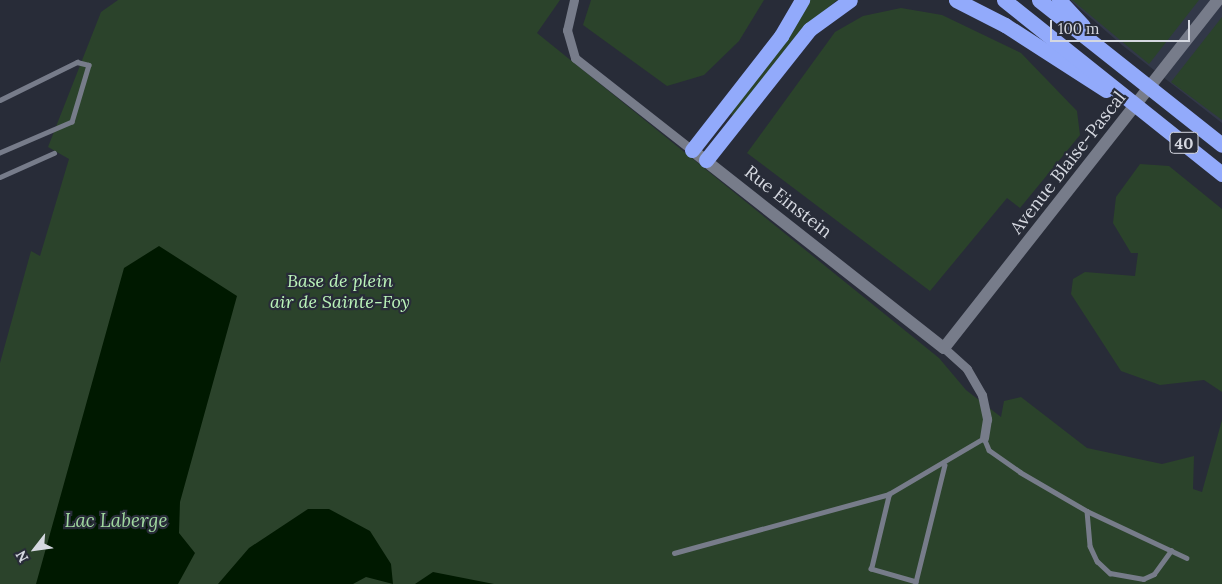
<!DOCTYPE html>
<style>
body{margin:0}
#map{position:relative;width:1222px;height:584px;overflow:hidden;background:#282c38;font-family:Lora,serif}
div>[style]{position:absolute}
.built>*{inset:0;background:#323848}
.green>*{inset:0;background:#2b432b}
.water>*{inset:0;background:#001900}
.lane>*{height:4.5px;margin:-2.25px;padding:0 2.25px;transform-origin:2.25px;border-radius:2.25px;background:#777c8a}
.street>*{height:9px;margin:-4.5px;padding:0 4.5px;transform-origin:4.5px;border-radius:4.5px;background:#777c8a}
.secondary>*{height:12px;margin:-6px;padding:0 6px;transform-origin:6px;border-radius:6px;background:#777c8a}
.highway>*{height:15px;margin:-7.5px;padding:0 7.5px;transform-origin:7.5px;border-radius:7.5px;background:#92aafb}
span{translate:-50% -50%;white-space:nowrap;text-align:center;line-height:1.15;-webkit-text-stroke:4.5px #282c38;paint-order:stroke}
.shield-label span{padding:1px 4px;background:#282c38;border:1px solid;border-radius:4px;-webkit-text-stroke-width:0}
.shield-label{font-size:16px;color:#d5d8e0;font-weight:700}
.street-label{font-size:18px;color:#d5d8e0}
.park-label{font-size:18px;color:#bbf4ba;font-style:italic}
.water-label{font-size:19px;color:#a0d89f;font-style:italic}
.north{position:absolute;left:10px;top:524px;width:50px;height:50px;-webkit-text-stroke:4px #282c38;paint-order:stroke;rotate:240deg;font-size:14px;font-weight:700;line-height:20px;text-align:center;color:#d5d8e0}
.north::after{content:'';display:block;margin:auto;width:18px;height:22px;background:#d5d8e0;clip-path:polygon(50% 0,100% 100%,50% 72%,0 100%)}
.scale{position:absolute;left:1050px;top:20px;width:140px;height:22px;box-sizing:border-box;border:2px solid #d5d8e0;border-top:0;padding-left:6px;font-size:15px;line-height:18px;white-space:nowrap;color:#d5d8e0;-webkit-text-stroke:4px #282c38;paint-order:stroke}
</style>
<div id="map">
<div class="built">
<i style="clip-path:polygon(1070px 0,1222px 0,1222px 123px,1122px 45px)"></i>
</div>
<div class="green">
<i style="clip-path:polygon(118px 0,560px 0,537px 33px,939px 358px,966px 390px,1001px 417px,1004px 401px,1021px 397px,1087px 448px,1162px 464px,1194px 456px,1193px 489px,1202px 492px,1222px 420px,1222px 584px,0 584px,0 363px,31px 251px,40px 256px,69px 159px,48px 147px,101px 12px)"></i>
<i style="clip-path:polygon(591px 0,764px 0,739px 41px,704px 75px,667px 86px,583px 25px)"></i>
<i style="clip-path:polygon(809px 0,837px 0,798px 33px,733px 116px,728px 112px,793px 30px)"></i>
<i style="clip-path:polygon(1072px 0,1199px 0,1149px 64px)"></i>
<i style="clip-path:polygon(901px 8px,942px 15px,1021px 53px,1077px 111px,1080px 135px,1020px 208px,1007px 198px,930px 291px,747px 153px,835px 32px,863px 16px)"></i>
<i style="clip-path:polygon(1222px 17px,1222px 120px,1171px 82px)"></i>
<i style="clip-path:polygon(1140px 164px,1169px 166px,1222px 209px,1222px 392px,1204px 380px,1160px 385px,1121px 371px,1071px 294px,1073px 279px,1085px 272px,1135px 276px,1138px 253px,1131px 253px,1113px 223px,1116px 197px)"></i>
</div>
<div class="water">
<i style="clip-path:polygon(159px 246px,237px 296px,180px 502px,179px 533px,195px 553px,178px 584px,36px 584px,124px 268px)"></i>
<i style="clip-path:polygon(308px 509px,329px 509px,370px 531px,391px 564px,393px 584px,366px 577px,353px 584px,218px 584px,249px 548px)"></i>
<i style="clip-path:polygon(433px 572px,494px 584px,415px 584px)"></i>
</div>
<div class="lane">
<i style="left:0;top:100px;width:86px;rotate:-26.3deg"></i>
<i style="left:77px;top:62px;width:12px;rotate:14deg"></i>
<i style="left:89px;top:65px;width:59px;rotate:106.6deg"></i>
<i style="left:72px;top:122px;width:78px;rotate:156.7deg"></i>
<i style="left:0;top:177px;width:59px;rotate:-24deg"></i>
<i style="left:945px;top:465px;width:121px;rotate:103.9deg"></i>
<i style="left:916px;top:582px;width:47px;rotate:-163.9deg"></i>
<i style="left:871px;top:569px;width:77px;rotate:-76.5deg"></i>
<i style="left:889px;top:494px;width:110px;rotate:-30.5deg"></i>
<i style="left:984px;top:438px;width:13px;rotate:67deg"></i>
<i style="left:989px;top:450px;width:38px;rotate:35deg"></i>
<i style="left:1020px;top:472px;width:78px;rotate:30.2deg"></i>
<i style="left:1087px;top:511px;width:110px;rotate:25.2deg"></i>
<i style="left:1087px;top:511px;width:35px;rotate:85deg"></i>
<i style="left:1090px;top:546px;width:17px;rotate:65deg"></i>
<i style="left:1097px;top:561px;width:18px;rotate:43deg"></i>
<i style="left:1110px;top:573px;width:34px;rotate:10deg"></i>
<i style="left:1143px;top:579px;width:12px;rotate:-24deg"></i>
<i style="left:1154px;top:574px;width:29px;rotate:-54deg"></i>
<i style="left:674px;top:553px;width:223px;rotate:-15.3deg"></i>
</div>
<div class="street">
<i style="left:574px;top:0;width:31px;rotate:103deg"></i>
<i style="left:567px;top:30px;width:29px;rotate:74deg"></i>
<i style="left:575px;top:58px;width:149px;rotate:38.2deg"></i>
<i style="left:944px;top:348px;width:31px;rotate:42deg"></i>
<i style="left:967px;top:369px;width:30px;rotate:60deg"></i>
<i style="left:982px;top:395px;width:25px;rotate:78deg"></i>
<i style="left:987px;top:419px;width:19px;rotate:99deg"></i>
</div>
<div class="secondary">
<i style="left:692px;top:150px;width:320px;rotate:38.2deg"></i>
<i style="left:944px;top:348px;width:443px;rotate:-51.8deg"></i>
</div>
<div class="highway">
<i style="left:956px;top:0;width:55px;rotate:27deg"></i>
<i style="left:1005px;top:25px;width:120px;rotate:32.8deg"></i>
<i style="left:1004px;top:0;width:279px;rotate:38.6deg"></i>
<i style="left:1039px;top:0;width:233px;rotate:38.4deg"></i>
<i style="left:1059px;top:0;width:35px;rotate:47deg"></i>
<i style="left:692px;top:150px;width:145px;rotate:-52deg"></i>
<i style="left:781px;top:36px;width:42px;rotate:-59.7deg"></i>
<i style="left:706px;top:160px;width:167px;rotate:-51.6deg"></i>
<i style="left:810px;top:29px;width:49px;rotate:-35.9deg"></i>
</div>
<div class="shield-label">
<span style="left:1184px;top:143px">40</span>
</div>
<div class="street-label">
<span style="left:1068px;top:163px;rotate:-52deg">Avenue Blaise-Pascal</span>
<span style="left:788px;top:202px;rotate:38deg">Rue Einstein</span>
</div>
<div class="park-label">
<span style="left:340px;top:292px">Base de plein<br>air de Sainte-Foy</span>
</div>
<div class="water-label">
<span style="left:116px;top:521px">Lac Laberge</span>
</div>
<div class="north">N</div>
<div class="scale">100 m</div>
</div>
